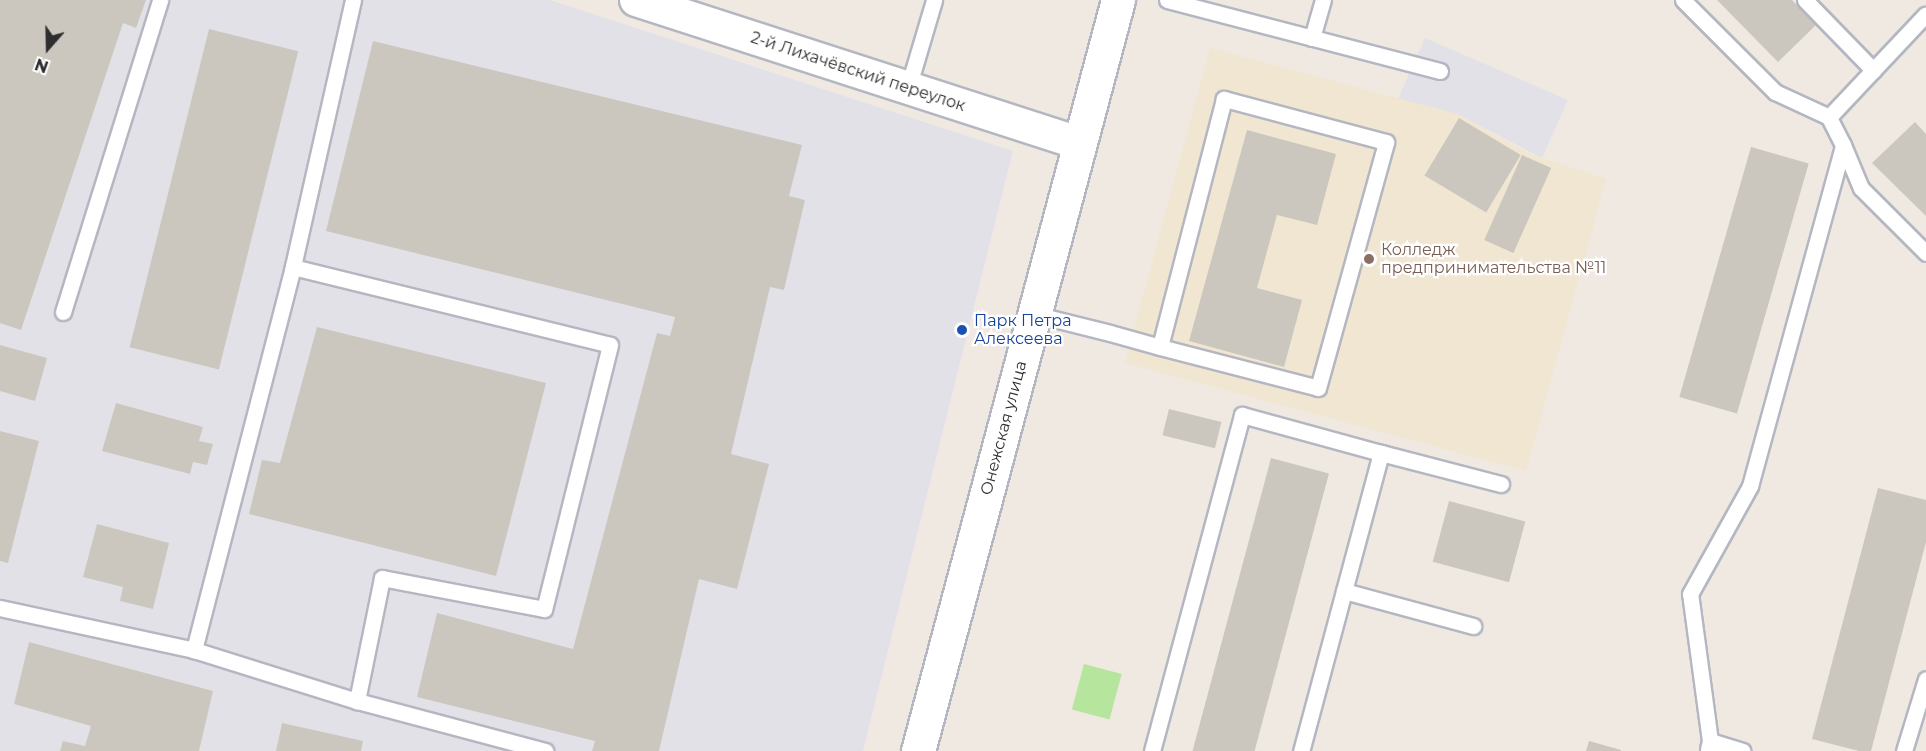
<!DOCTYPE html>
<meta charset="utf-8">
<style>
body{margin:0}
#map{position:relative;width:1926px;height:751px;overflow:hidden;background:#efe9e1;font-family:Montserrat,sans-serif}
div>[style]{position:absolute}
.industrial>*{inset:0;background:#e3e1e8}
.education>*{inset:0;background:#f0e6d1}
.green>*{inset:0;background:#b6e59e;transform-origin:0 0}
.building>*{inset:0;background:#cbc7bf;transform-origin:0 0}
.roads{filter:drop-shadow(2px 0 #b4b7c1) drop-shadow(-2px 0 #b4b7c1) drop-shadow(0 2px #b4b7c1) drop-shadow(0 -2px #b4b7c1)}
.lane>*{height:15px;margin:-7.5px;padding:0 7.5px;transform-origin:7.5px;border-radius:7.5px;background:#fff}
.street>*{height:32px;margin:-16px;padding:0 16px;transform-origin:16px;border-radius:16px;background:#fff}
.secondary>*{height:33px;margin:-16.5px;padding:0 16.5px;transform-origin:16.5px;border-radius:16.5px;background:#fff}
.dots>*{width:16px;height:16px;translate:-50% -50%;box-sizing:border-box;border:3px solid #fff;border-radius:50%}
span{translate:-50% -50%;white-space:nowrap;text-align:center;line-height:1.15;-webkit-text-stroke:4.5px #fff;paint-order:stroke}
.street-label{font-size:16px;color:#2e2e2e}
.education-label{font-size:16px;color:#785e54}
.left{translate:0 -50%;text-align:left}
.transit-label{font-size:16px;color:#164399}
.north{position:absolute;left:18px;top:18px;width:60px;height:60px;-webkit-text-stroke:4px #fff;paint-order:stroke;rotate:200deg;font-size:16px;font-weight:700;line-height:24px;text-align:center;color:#2e2e2e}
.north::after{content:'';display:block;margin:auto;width:21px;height:27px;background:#2e2e2e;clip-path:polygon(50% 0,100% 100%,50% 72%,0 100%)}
</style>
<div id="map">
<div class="industrial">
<i style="clip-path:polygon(0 0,550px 0,1013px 151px,863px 751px,0 751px)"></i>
<i style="clip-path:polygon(1425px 38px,1568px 100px,1542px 158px,1457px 114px,1398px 99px)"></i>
</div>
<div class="education">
<i style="clip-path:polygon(1210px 48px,1457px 114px,1528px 153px,1606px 179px,1526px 471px,1125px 363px)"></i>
</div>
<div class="green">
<i style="left:1084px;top:664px;width:39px;height:47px;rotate:15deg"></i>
</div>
<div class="building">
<i style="clip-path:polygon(0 0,146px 0,136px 28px,123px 23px,21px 330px,0 323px)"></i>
<i style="clip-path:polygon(1717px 0,1792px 0,1816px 25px,1778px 62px)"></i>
<i style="left:209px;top:29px;width:92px;height:328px;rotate:14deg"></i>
<i style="clip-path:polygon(373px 41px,802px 145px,789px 196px,805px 200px,784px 290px,770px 287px,731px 454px,769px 464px,737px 589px,699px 579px,659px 751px,592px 751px,595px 741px,417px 697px,437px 613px,573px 649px,657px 333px,670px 336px,675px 317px,326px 231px)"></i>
<i style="left:1459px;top:118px;width:72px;height:67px;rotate:31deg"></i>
<i style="clip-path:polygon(1915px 122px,1926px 134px,1926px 216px,1872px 163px)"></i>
<i style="clip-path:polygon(1247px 130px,1336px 154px,1317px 225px,1277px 215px,1257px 288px,1302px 300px,1284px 367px,1189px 341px)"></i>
<i style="left:1751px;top:147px;width:60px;height:260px;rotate:16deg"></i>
<i style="left:1522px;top:155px;width:32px;height:93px;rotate:24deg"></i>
<i style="clip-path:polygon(317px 327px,546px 383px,496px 576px,249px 514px,262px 460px,280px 463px)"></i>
<i style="clip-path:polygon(0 345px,47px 358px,35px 401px,0 391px)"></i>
<i style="clip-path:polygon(116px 403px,203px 427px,199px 441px,213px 444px,207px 465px,193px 462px,190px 474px,102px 451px)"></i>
<i style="left:1169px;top:409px;width:54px;height:27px;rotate:14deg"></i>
<i style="clip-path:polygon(0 431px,39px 441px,8px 563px,0 561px)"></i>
<i style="left:1271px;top:458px;width:60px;height:305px;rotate:15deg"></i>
<i style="clip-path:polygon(1878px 488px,1926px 500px,1926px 542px,1871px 751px,1859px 751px,1812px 739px)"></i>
<i style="left:1449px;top:501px;width:79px;height:63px;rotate:15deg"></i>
<i style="clip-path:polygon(97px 524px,169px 543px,153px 609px,120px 601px,123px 587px,83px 577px)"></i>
<i style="clip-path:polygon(29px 642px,213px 691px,199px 751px,60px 751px,63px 741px,85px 746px,91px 726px,14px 704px)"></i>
<i style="clip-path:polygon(282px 723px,363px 741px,361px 751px,276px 751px)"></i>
<i style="clip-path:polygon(1589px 741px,1621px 750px,1621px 751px,1586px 751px)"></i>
</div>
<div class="roads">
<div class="lane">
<i style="left:353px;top:0;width:274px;rotate:102.7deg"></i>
<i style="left:293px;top:267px;width:396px;rotate:104.5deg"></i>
<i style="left:194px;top:650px;width:171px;rotate:17.4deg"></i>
<i style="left:1167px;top:0;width:282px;rotate:14.6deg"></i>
<i style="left:1683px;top:0;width:130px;rotate:45deg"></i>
<i style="left:1775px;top:92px;width:60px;rotate:24.8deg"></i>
<i style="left:1829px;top:117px;width:141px;rotate:-46.7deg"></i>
<i style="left:1805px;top:0;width:98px;rotate:45.8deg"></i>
<i style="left:1312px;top:38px;width:40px;rotate:-74deg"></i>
<i style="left:908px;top:88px;width:92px;rotate:-73.5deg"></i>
<i style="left:1843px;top:145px;width:47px;rotate:67.3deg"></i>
<i style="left:1861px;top:188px;width:92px;rotate:45deg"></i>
<i style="left:293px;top:267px;width:326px;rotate:13.8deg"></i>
<i style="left:610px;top:345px;width:272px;rotate:104deg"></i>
<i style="left:544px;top:609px;width:165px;rotate:-169.2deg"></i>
<i style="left:382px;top:578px;width:126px;rotate:101.5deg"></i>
<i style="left:357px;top:701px;width:195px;rotate:14.9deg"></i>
<i style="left:63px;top:312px;width:327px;rotate:-72.7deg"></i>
<i style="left:1034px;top:314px;width:78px;rotate:14deg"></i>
<i style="left:1110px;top:333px;width:52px;rotate:15.6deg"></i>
<i style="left:1160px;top:347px;width:163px;rotate:14.5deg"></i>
<i style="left:1318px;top:388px;width:255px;rotate:-74.5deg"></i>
<i style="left:1386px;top:142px;width:168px;rotate:-165.1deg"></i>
<i style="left:1224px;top:99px;width:256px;rotate:104.5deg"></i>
<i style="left:1381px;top:453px;width:124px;rotate:14.5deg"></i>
<i style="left:1344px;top:591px;width:134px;rotate:15.2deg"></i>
<i style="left:0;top:608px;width:198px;rotate:12.2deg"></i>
<i style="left:1710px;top:741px;width:148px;rotate:-97.7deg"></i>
<i style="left:1690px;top:594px;width:124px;rotate:-60.9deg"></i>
<i style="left:1750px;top:486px;width:353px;rotate:-74.7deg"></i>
<i style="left:1843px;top:145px;width:31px;rotate:-117deg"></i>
<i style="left:1708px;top:749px;width:8px;rotate:-76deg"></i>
<i style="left:1710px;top:741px;width:34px;rotate:17deg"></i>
<i style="left:1152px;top:751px;width:348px;rotate:-75deg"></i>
<i style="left:1242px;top:415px;width:144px;rotate:15.3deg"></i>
<i style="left:1381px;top:453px;width:309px;rotate:105deg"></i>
<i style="left:1904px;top:751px;width:75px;rotate:-73deg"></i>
</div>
<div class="street">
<i style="left:636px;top:0;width:466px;rotate:17.9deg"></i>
</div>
<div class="secondary">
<i style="left:918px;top:751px;width:777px;rotate:-75.09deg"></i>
</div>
</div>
<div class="dots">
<i style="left:1369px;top:259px;background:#8d6e63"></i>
<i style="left:962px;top:330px;background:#1a4fb4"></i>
</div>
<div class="street-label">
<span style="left:858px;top:72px;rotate:18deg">2-й Лихачёвский переулок</span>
<span style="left:1004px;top:428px;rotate:-75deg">Онежская улица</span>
</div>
<div class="education-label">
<span class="left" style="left:1381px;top:259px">Колледж<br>предпринимательства №11</span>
</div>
<div class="transit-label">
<span class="left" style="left:974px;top:330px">Парк Петра<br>Алексеева</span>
</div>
<div class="north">N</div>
</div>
